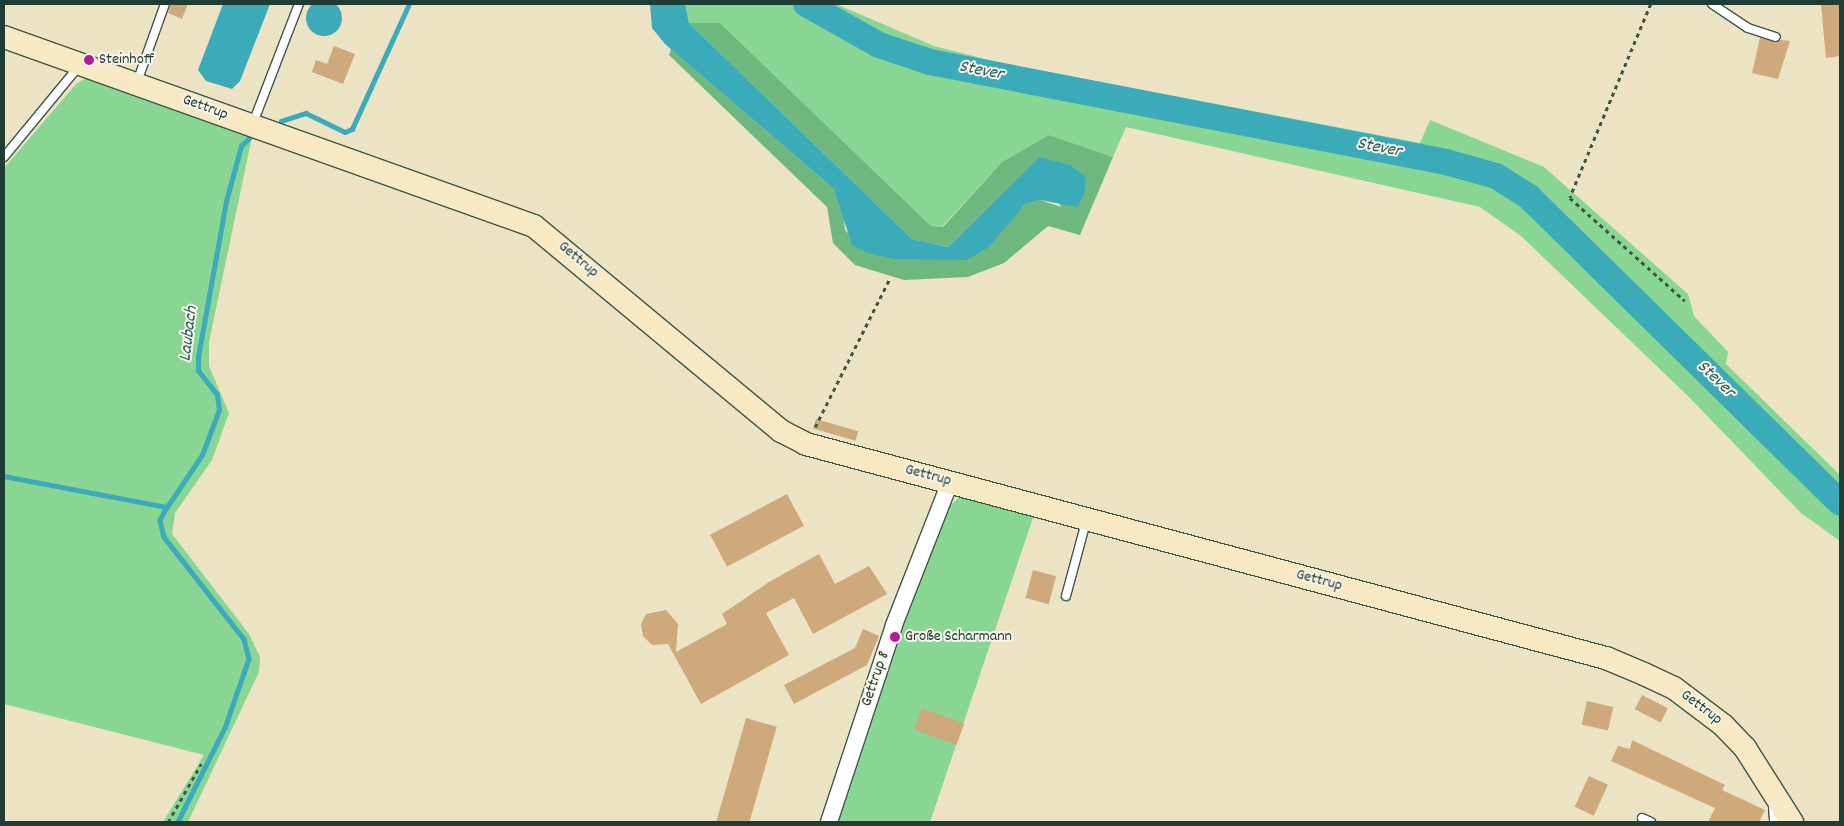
<!DOCTYPE html>
<meta charset="utf-8">
<style>
body{margin:0}
#map{position:relative;width:1844px;height:826px;overflow:hidden;background:#ebe3c4;font-family:Dekko,sans-serif}
div>[style]{position:absolute}
.green>*{inset:0;background:#89d694}
.forest>*{inset:0;background:#6eb77e}
.water>*{inset:0;background:#3baab9}
.round{border-radius:50%}
.stream>*{height:4.5px;margin:-2.25px;padding:0 2.25px;transform-origin:2.25px;border-radius:2.25px;background:#3baab9}
.river>*{height:26px;margin:-13px;padding:0 13px;transform-origin:13px;border-radius:13px;background:#3baab9}
.building>*{inset:0;background:#cea97c;transform-origin:0 0}
.path>*{height:2.5px;margin-top:-1.25px;transform-origin:0;background:repeating-linear-gradient(90deg,#3e564a 0 4px,transparent 0 8px)}
.roads{filter:drop-shadow(1px 0 #3e564a) drop-shadow(-1px 0 #3e564a) drop-shadow(0 1px #3e564a) drop-shadow(0 -1px #3e564a)}
.lane>*{height:8px;margin:-4px;padding:0 4px;transform-origin:4px;border-radius:4px;background:#fff}
.street>*{height:16px;margin:-8px;padding:0 8px;transform-origin:8px;border-radius:8px;background:#fff}
.secondary>*{height:22px;margin:-11px;padding:0 11px;transform-origin:11px;border-radius:11px;background:#f6e9c3}
.dots>*{width:14px;height:14px;translate:-50% -50%;box-sizing:border-box;border:2px solid #f7f3e8;border-radius:50%}
span{translate:-50% -50%;white-space:nowrap;text-align:center;line-height:1.15;-webkit-text-stroke:4px #f7f3e8;paint-order:stroke}
.poi-label{font-size:16px;color:#1f3d34}
.left{translate:0 -50%;text-align:left}
.street-label{font-size:16px;color:#1f3d34}
.water-label{font-size:18px;color:#275e5c;font-style:italic}
.frame{position:absolute;inset:0;border:5px solid #1f3d34;pointer-events:none}
</style>
<div id="map">
<div class="green">
<i style="clip-path:polygon(685px 4px,836px 4px,934px 46px,1001px 63px,1420px 143px,1430px 120px,1544px 167px,1688px 294px,1694px 316px,1728px 352px,1726px 364px,1840px 475px,1840px 541px,1801px 513px,1688px 396px,1521px 236px,1480px 207px,1126px 127px,1113px 157px,1049px 135px,1002px 162px,942px 227px,931px 226px,720px 23px,689px 23px)"></i>
<i style="clip-path:polygon(88px 77px,253px 132px,209px 342px,209px 366px,229px 413px,212px 460px,175px 513px,172px 534px,249px 634px,260px 657px,259px 672px,188px 822px,163px 822px,204px 755px,4px 704px,4px 168px,76px 84px)"></i>
<i style="clip-path:polygon(963px 493px,1035px 512px,930px 822px,837px 822px,861px 738px,946px 510px)"></i>
</div>
<div class="forest">
<i style="clip-path:polygon(689px 23px,720px 23px,931px 226px,943px 227px,1002px 162px,1049px 135px,1113px 157px,1080px 235px,1048px 226px,1004px 263px,968px 277px,904px 280px,855px 265px,833px 243px,827px 207px,669px 55px,671px 49px,834px 189px,843px 211px,845px 230px,868px 253px,990px 246px,1024px 204px,1040px 200px,1061px 207px,1039px 157px,948px 247px,912px 239px)"></i>
</div>
<div class="water">
<i class="round" style="left:306px;top:0;width:36px;height:36px"></i>
<i style="clip-path:polygon(223px 4px,270px 4px,240px 81px,232px 89px,206px 81px,198px 70px)"></i>
<i style="clip-path:polygon(650px 4px,685px 4px,689px 23px,912px 239px,948px 247px,1039px 157px,1070px 165px,1086px 177px,1084px 195px,1077px 207px,1040px 200px,1025px 204px,990px 246px,967px 260px,894px 259px,868px 253px,852px 245px,834px 189px,665px 44px,652px 28px)"></i>
</div>
<div class="stream">
<i style="left:281px;top:121px;width:26px;rotate:-18deg"></i>
<i style="left:306px;top:113px;width:43px;rotate:26deg"></i>
<i style="left:345px;top:132px;width:8px;rotate:-23deg"></i>
<i style="left:352px;top:129px;width:137px;rotate:-65.5deg"></i>
<i style="left:4px;top:476px;width:166px;rotate:10.8deg"></i>
<i style="left:167px;top:507px;width:63px;rotate:-56.1deg"></i>
<i style="left:202px;top:455px;width:48px;rotate:-69.3deg"></i>
<i style="left:219px;top:410px;width:15px;rotate:-98deg"></i>
<i style="left:217px;top:395px;width:31px;rotate:-128deg"></i>
<i style="left:198px;top:371px;width:14px;rotate:-90deg"></i>
<i style="left:198px;top:357px;width:158px;rotate:-79.8deg"></i>
<i style="left:226px;top:201px;width:57px;rotate:-74.7deg"></i>
<i style="left:241px;top:146px;width:14px;rotate:-45deg"></i>
<i style="left:167px;top:507px;width:15px;rotate:118deg"></i>
<i style="left:160px;top:520px;width:17px;rotate:77deg"></i>
<i style="left:164px;top:537px;width:130px;rotate:51.9deg"></i>
<i style="left:244px;top:639px;width:21px;rotate:76deg"></i>
<i style="left:249px;top:659px;width:73px;rotate:109.2deg"></i>
<i style="left:225px;top:728px;width:105px;rotate:116.6deg"></i>
</div>
<div class="river">
<i style="left:806px;top:4px;width:84px;rotate:29.3deg"></i>
<i style="left:879px;top:45px;width:54px;rotate:18.4deg"></i>
<i style="left:930px;top:62px;width:526px;rotate:10.97deg"></i>
<i style="left:1446px;top:162px;width:52px;rotate:15.6deg"></i>
<i style="left:1496px;top:176px;width:39px;rotate:32deg"></i>
<i style="left:1529px;top:197px;width:436px;rotate:44.5deg"></i>
</div>
<div class="building">
<i style="clip-path:polygon(171px 4px,188px 4px,182px 19px,168px 13px)"></i>
<i style="clip-path:polygon(1821px 4px,1840px 4px,1840px 56px,1826px 58px)"></i>
<i style="clip-path:polygon(1760px 38px,1790px 41px,1778px 79px,1752px 73px)"></i>
<i style="clip-path:polygon(334px 46px,355px 54px,343px 84px,312px 72px,316px 60px,327px 64px)"></i>
<i style="left:816px;top:419px;width:44px;height:10px;rotate:16deg"></i>
<i style="left:787px;top:494px;width:36px;height:87px;rotate:62deg"></i>
<i style="clip-path:polygon(819px 554px,835px 584px,869px 566px,887px 594px,813px 634px,794px 598px,766px 613px,789px 655px,701px 704px,668px 644px,652px 645px,643px 636px,641px 624px,646px 614px,666px 610px,678px 624px,676px 652px,727px 624px,722px 614px,769px 582px)"></i>
<i style="left:1033px;top:570px;width:24px;height:29px;rotate:15deg"></i>
<i style="clip-path:polygon(863px 629px,879px 636px,867px 665px,794px 704px,784px 685px,855px 648px)"></i>
<i style="left:1642px;top:695px;width:29px;height:16px;rotate:27deg"></i>
<i style="left:1587px;top:701px;width:27px;height:24px;rotate:13deg"></i>
<i style="left:922px;top:708px;width:45px;height:23px;rotate:20deg"></i>
<i style="left:746px;top:718px;width:32px;height:108px;rotate:16deg"></i>
<i style="clip-path:polygon(1632px 740px,1725px 785px,1722px 790px,1765px 810px,1759px 822px,1708px 822px,1715px 808px,1611px 761px,1618px 746px,1630px 749px)"></i>
<i style="left:1589px;top:776px;width:21px;height:34px;rotate:25deg"></i>
</div>
<div class="path">
<i style="left:1651px;top:4px;width:210px;rotate:112.7deg"></i>
<i style="left:1570px;top:198px;width:154px;rotate:41.8deg"></i>
<i style="left:815px;top:427px;width:165px;rotate:-63.3deg"></i>
<i style="left:168px;top:822px;width:67px;rotate:-60.4deg"></i>
</div>
<div class="roads">
<div class="lane">
<i style="left:1712px;top:4px;width:43px;rotate:33.7deg"></i>
<i style="left:1748px;top:28px;width:29px;rotate:18deg"></i>
<i style="left:137px;top:82px;width:83px;rotate:-70.3deg"></i>
<i style="left:253px;top:123px;width:128px;rotate:-68.9deg"></i>
<i style="left:4px;top:157px;width:118px;rotate:-50.5deg"></i>
<i style="left:1066px;top:596px;width:77px;rotate:-74.9deg"></i>
<i style="left:1773px;top:806px;width:16px;rotate:86deg"></i>
<i style="left:1642px;top:818px;width:10px;rotate:24deg"></i>
</div>
<div class="street">
<i style="left:829px;top:822px;width:207px;rotate:-71.7deg"></i>
<i style="left:894px;top:625px;width:154px;rotate:-68.6deg"></i>
</div>
<div class="secondary">
<i style="left:4px;top:37px;width:563px;rotate:19.63deg"></i>
<i style="left:534px;top:226px;width:321px;rotate:39.7deg"></i>
<i style="left:781px;top:431px;width:28px;rotate:27deg"></i>
<i style="left:806px;top:444px;width:828px;rotate:14.98deg"></i>
<i style="left:1606px;top:658px;width:41px;rotate:22.8deg"></i>
<i style="left:1644px;top:674px;width:33px;rotate:25deg"></i>
<i style="left:1674px;top:688px;width:61px;rotate:37.1deg"></i>
<i style="left:1723px;top:725px;width:32px;rotate:46deg"></i>
<i style="left:1745px;top:748px;width:88px;rotate:57.6deg"></i>
</div>
</div>
<div class="dots">
<i style="left:89px;top:60px;background:#b5179e"></i>
<i style="left:895px;top:637px;background:#b5179e"></i>
</div>
<div class="poi-label">
<span class="left" style="left:99px;top:60px">Steinhoff</span>
<span class="left" style="left:905px;top:637px">Große Scharmann</span>
</div>
<div class="street-label">
<span style="left:205px;top:108px;rotate:20deg">Gettrup</span>
<span style="left:578px;top:260px;rotate:40deg">Gettrup</span>
<span style="left:928px;top:476px;rotate:15deg">Gettrup</span>
<span style="left:1319px;top:581px;rotate:15deg">Gettrup</span>
<span style="left:876px;top:679px;rotate:-71deg">Gettrup 8</span>
<span style="left:1701px;top:708px;rotate:37deg">Gettrup</span>
</div>
<div class="water-label">
<span style="left:981px;top:72px;rotate:11deg">Stever</span>
<span style="left:1379px;top:149px;rotate:11deg">Stever</span>
<span style="left:190px;top:334px;rotate:-83deg">Laubach</span>
<span style="left:1715px;top:380px;rotate:44deg">Stever</span>
</div>
<div class="frame"></div>
</div>
